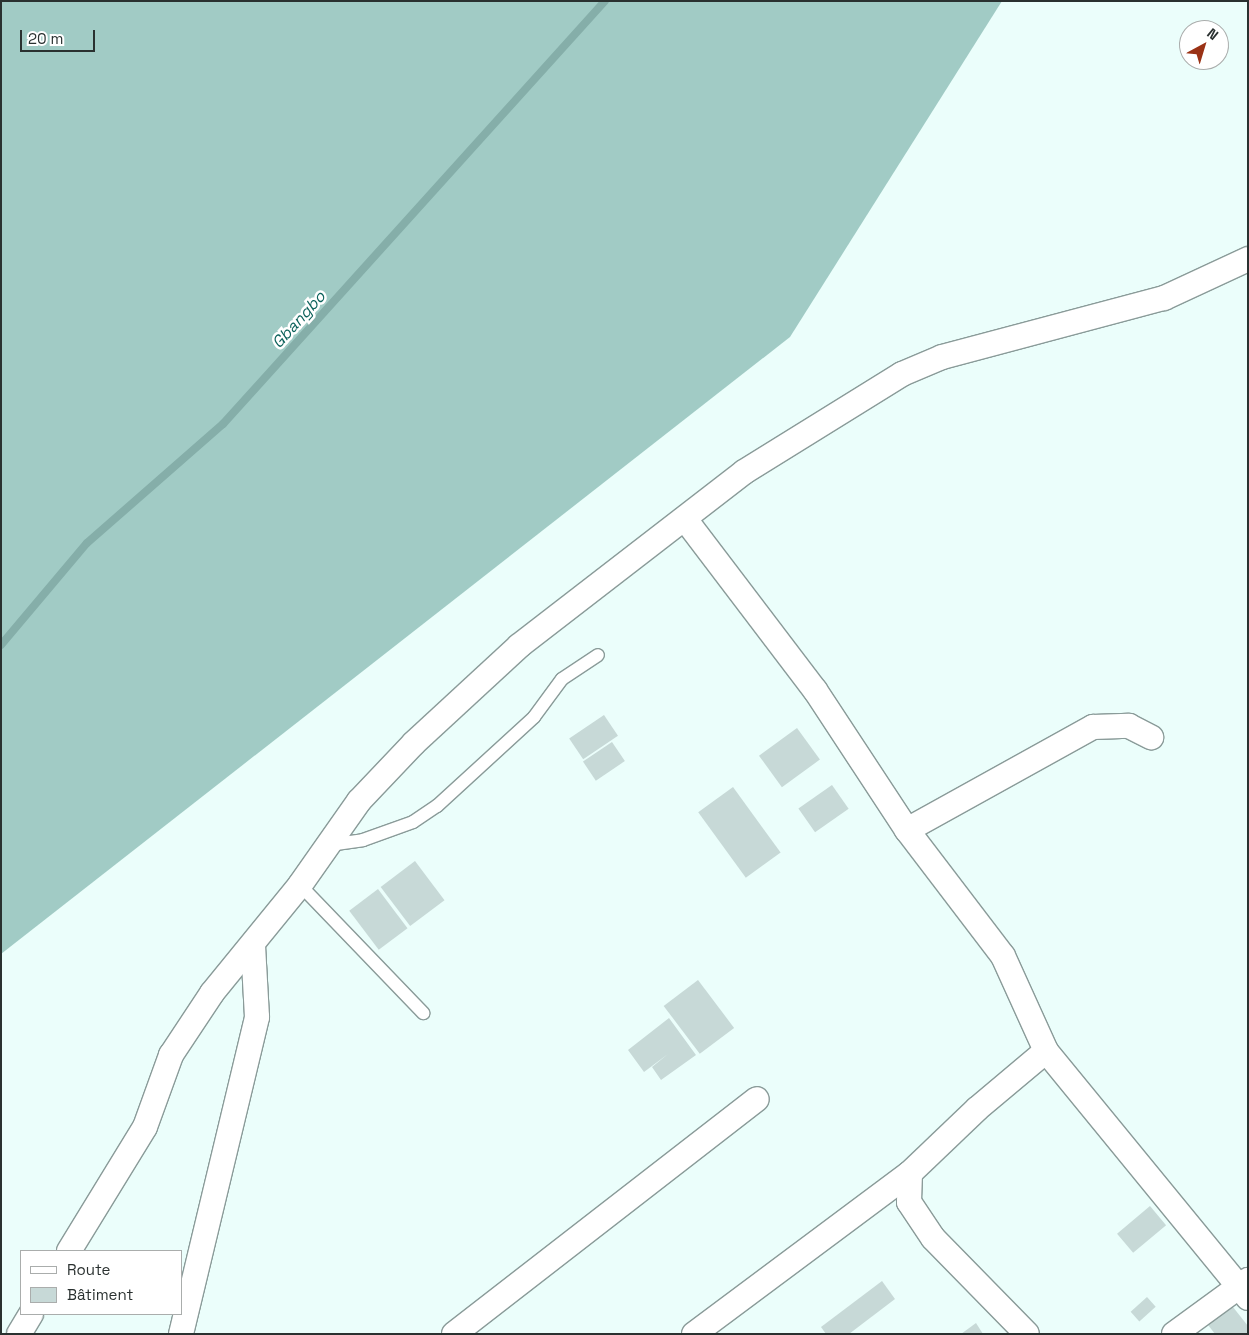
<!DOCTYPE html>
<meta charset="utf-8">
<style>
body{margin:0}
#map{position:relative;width:1249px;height:1335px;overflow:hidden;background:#ebfefb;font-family:"Space Grotesk",sans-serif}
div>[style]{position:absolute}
.forest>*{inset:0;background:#a1cbc5}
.stream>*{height:8px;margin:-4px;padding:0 4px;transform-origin:4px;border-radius:4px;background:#85aea9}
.building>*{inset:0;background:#c7d9d7;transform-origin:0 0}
.roads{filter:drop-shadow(1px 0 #8a9b99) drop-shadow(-1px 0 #8a9b99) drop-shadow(0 1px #8a9b99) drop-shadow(0 -1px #8a9b99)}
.service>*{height:12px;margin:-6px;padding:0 6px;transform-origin:6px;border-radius:6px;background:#fff}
.minor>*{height:24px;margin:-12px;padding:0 12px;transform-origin:12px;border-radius:12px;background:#fff}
span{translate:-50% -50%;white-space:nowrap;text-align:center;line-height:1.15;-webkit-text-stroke:5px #fff;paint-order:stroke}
.water-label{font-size:16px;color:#0c625b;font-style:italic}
.frame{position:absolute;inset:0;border:2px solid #2a3130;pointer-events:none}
.legend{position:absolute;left:20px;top:1250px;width:162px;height:65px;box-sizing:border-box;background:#fff;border:1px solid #aaadac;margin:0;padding:6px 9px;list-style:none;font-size:15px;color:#2a3130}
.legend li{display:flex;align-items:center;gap:10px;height:25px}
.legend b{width:25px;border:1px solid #aaadac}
.north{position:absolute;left:1179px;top:20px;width:50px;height:50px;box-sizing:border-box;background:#fff;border:1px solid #aaadac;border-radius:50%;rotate:39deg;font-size:14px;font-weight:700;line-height:20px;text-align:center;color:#2a3130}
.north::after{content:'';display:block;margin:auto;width:18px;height:22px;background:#9a3215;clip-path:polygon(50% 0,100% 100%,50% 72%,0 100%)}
.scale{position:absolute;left:20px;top:30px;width:75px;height:22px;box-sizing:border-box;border:2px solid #2a3130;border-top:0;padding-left:6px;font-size:15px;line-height:18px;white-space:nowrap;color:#2a3130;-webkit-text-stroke:4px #fff;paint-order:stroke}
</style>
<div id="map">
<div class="forest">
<i style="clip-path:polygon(1px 1px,1002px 1px,790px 337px,1px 954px)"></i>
</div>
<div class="stream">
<i style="left:1px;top:645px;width:133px;rotate:-49.9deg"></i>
<i style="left:87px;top:543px;width:181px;rotate:-41.2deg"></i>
<i style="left:223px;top:424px;width:570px;rotate:-47.92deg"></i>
</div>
<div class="building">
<i style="left:604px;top:715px;width:25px;height:42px;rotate:56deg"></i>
<i style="left:797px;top:728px;width:39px;height:47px;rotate:54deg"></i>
<i style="left:612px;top:742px;width:23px;height:35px;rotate:56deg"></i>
<i style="left:832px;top:785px;width:29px;height:41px;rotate:55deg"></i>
<i style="left:733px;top:787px;width:81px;height:43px;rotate:54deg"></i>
<i style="left:415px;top:861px;width:49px;height:43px;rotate:53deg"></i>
<i style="left:378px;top:889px;width:49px;height:36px;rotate:53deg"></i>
<i style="left:698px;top:980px;width:60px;height:43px;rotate:53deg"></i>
<i style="clip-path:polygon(669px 1018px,696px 1055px,661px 1080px,652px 1067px,668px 1054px,644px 1072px,628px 1050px)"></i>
<i style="left:1150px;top:1206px;width:25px;height:43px;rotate:50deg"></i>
<i style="clip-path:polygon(882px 1281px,895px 1299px,849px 1334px,826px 1334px,821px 1327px)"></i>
<i style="left:1147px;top:1297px;width:13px;height:22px;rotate:48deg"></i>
<i style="clip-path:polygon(1229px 1302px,1248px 1326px,1248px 1334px,1215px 1334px,1205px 1321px)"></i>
<i style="clip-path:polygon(976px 1323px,983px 1334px,961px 1334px)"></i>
</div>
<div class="roads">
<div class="service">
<i style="left:329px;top:845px;width:34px;rotate:-8deg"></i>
<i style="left:363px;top:840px;width:53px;rotate:-19.8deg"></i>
<i style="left:413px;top:822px;width:29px;rotate:-34deg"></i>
<i style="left:437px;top:806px;width:132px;rotate:-42.5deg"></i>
<i style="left:534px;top:717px;width:47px;rotate:-53.6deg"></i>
<i style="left:562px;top:679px;width:43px;rotate:-33.7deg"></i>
<i style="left:300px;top:885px;width:178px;rotate:46.1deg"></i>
</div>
<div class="minor">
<i style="left:685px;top:519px;width:215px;rotate:52.8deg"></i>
<i style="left:815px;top:690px;width:168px;rotate:56.7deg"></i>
<i style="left:907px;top:830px;width:213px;rotate:-29deg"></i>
<i style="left:1093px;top:727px;width:36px;rotate:-2deg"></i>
<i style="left:1129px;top:726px;width:25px;rotate:27deg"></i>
<i style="left:907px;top:830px;width:158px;rotate:52.7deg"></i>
<i style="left:1003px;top:956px;width:104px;rotate:65.6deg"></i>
<i style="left:1046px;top:1051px;width:90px;rotate:140deg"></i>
<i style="left:977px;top:1109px;width:93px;rotate:136.3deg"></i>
<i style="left:910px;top:1173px;width:29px;rotate:92deg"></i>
<i style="left:909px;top:1202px;width:43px;rotate:56.3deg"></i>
<i style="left:933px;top:1238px;width:134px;rotate:45.6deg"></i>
<i style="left:1046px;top:1051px;width:319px;rotate:50.7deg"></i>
<i style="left:69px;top:1251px;width:145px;rotate:-58.5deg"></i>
<i style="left:145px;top:1127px;width:77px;rotate:-70.1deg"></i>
<i style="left:171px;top:1055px;width:74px;rotate:-56.5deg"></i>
<i style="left:212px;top:993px;width:139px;rotate:-50.8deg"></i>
<i style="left:300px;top:885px;width:103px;rotate:-54.9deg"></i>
<i style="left:359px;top:801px;width:80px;rotate:-46.5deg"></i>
<i style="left:414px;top:743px;width:143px;rotate:-42.7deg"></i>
<i style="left:519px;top:646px;width:284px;rotate:-37.7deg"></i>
<i style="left:744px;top:472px;width:186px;rotate:-31.8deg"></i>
<i style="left:902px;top:374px;width:43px;rotate:-23deg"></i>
<i style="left:942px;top:357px;width:230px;rotate:-14.9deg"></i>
<i style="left:1164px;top:298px;width:93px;rotate:-24.9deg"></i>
<i style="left:19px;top:1334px;width:23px;rotate:-59deg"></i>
<i style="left:181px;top:1334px;width:326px;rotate:-76.5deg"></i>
<i style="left:257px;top:1017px;width:72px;rotate:-93.2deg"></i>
<i style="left:454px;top:1334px;width:383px;rotate:-37.8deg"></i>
<i style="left:694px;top:1334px;width:269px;rotate:-36.7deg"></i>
<i style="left:1174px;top:1334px;width:92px;rotate:-36.1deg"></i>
</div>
</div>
<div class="water-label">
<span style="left:299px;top:320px;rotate:-48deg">Gbangbo</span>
</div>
<div class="frame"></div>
<ul class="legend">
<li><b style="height:6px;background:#fff"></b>Route</li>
<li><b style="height:14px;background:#c7d9d7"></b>Bâtiment</li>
</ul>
<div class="north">N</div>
<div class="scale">20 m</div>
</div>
